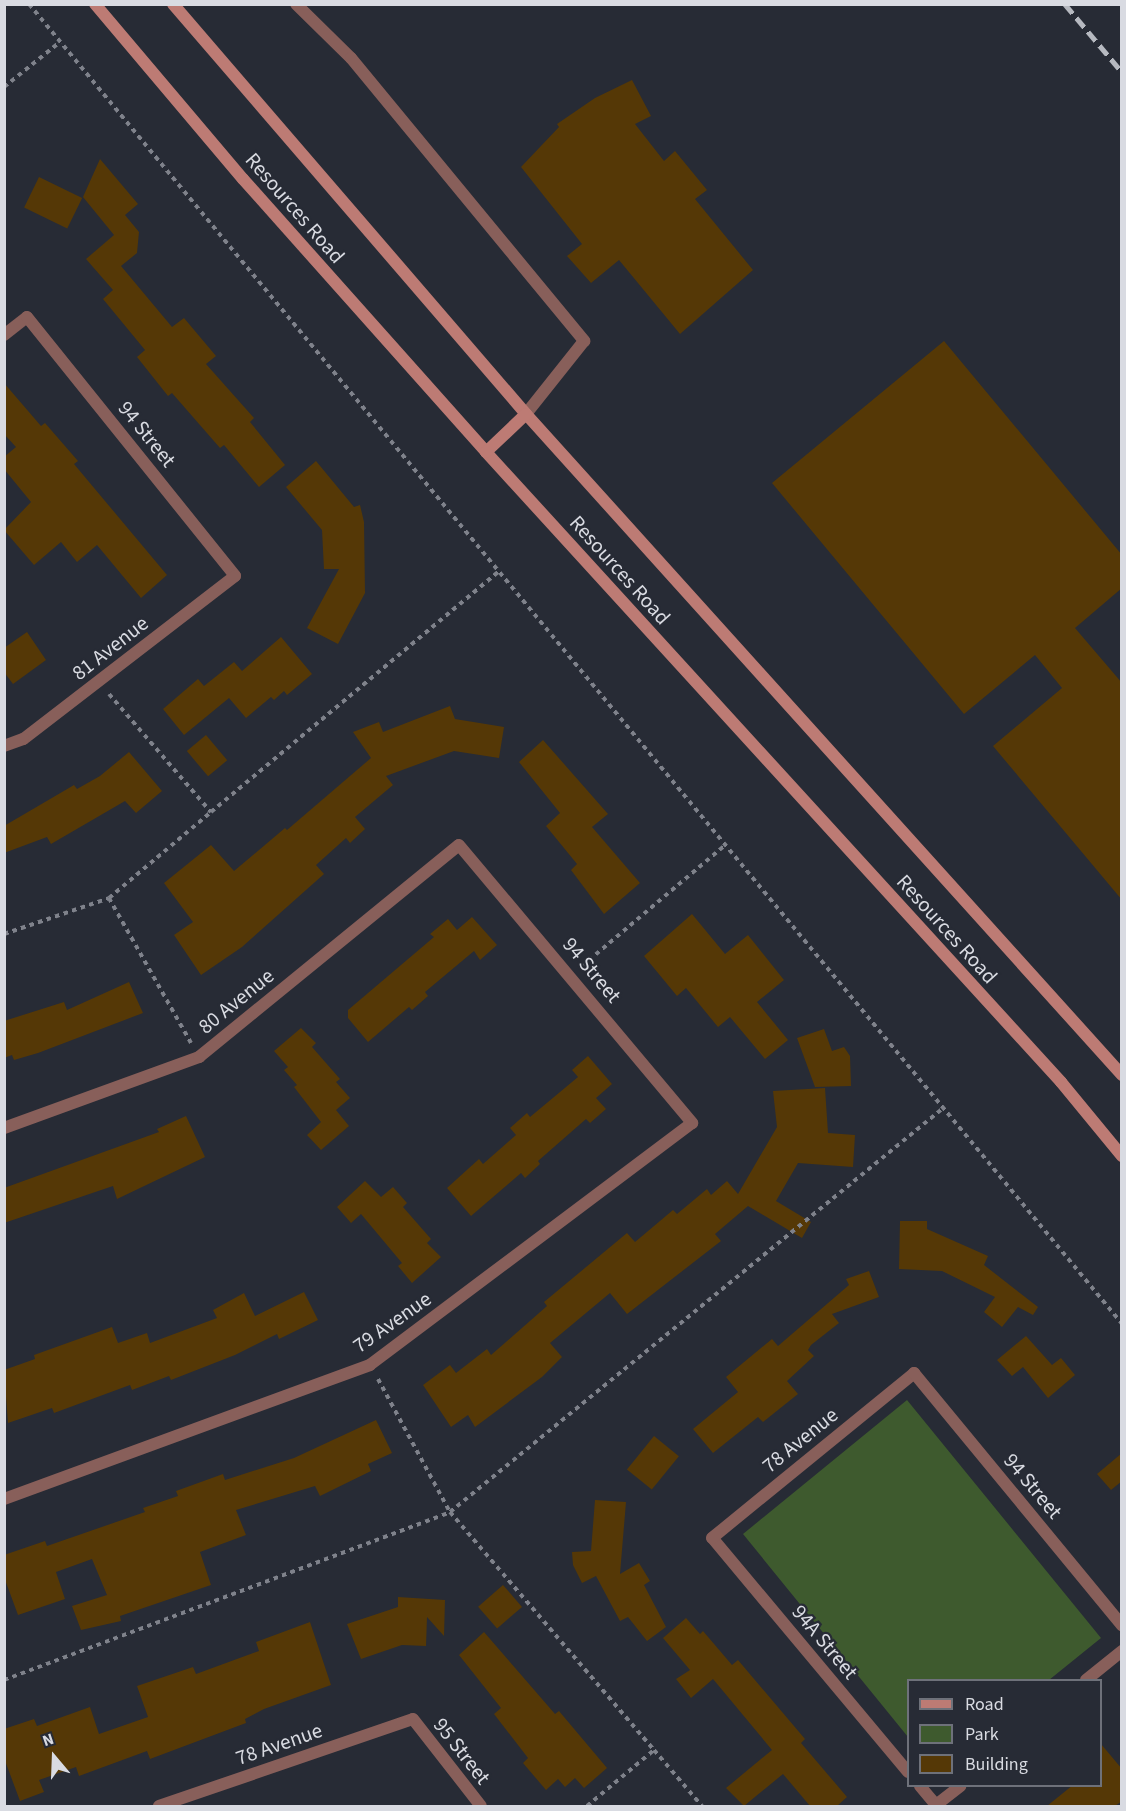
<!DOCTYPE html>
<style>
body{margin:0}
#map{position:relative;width:1126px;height:1811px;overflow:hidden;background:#272b35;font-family:"Source Sans 3",sans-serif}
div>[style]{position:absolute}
.green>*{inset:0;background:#3e5a2e}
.building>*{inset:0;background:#553806;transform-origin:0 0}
.path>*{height:4px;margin-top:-2px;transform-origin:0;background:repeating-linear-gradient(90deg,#7f828b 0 4.5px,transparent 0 9px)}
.lane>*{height:12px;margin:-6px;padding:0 6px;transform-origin:6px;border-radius:6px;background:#885f5a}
.street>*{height:12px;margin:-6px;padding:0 6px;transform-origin:6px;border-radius:6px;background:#885f5a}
.secondary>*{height:12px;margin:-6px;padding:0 6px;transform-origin:6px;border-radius:6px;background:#bd7b74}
.rail>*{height:4.5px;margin-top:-2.25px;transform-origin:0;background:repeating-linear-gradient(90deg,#b6b9c0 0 12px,transparent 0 18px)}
span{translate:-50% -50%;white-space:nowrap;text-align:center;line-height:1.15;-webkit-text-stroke:4.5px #272b35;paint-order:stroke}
.street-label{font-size:21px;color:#d9dbe2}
.frame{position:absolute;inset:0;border:6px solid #d9dbe2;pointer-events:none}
.legend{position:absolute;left:907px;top:1679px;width:195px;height:108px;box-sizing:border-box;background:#272b35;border:2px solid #6e717a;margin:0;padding:8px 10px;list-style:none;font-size:18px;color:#d9dbe2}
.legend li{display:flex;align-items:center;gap:12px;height:30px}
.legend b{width:30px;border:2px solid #6e717a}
.north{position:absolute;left:24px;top:1727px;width:60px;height:60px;-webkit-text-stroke:4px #272b35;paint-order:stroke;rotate:341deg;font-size:16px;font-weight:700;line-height:24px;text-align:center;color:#d9dbe2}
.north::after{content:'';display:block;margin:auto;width:21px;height:27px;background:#d9dbe2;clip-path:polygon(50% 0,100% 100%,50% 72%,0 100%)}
</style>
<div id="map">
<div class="green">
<i style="clip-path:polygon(907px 1400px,1101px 1638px,1049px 1680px,908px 1680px,908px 1737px,743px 1534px)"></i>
</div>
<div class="building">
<i style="clip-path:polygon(632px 80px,651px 116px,635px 124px,664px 161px,675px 151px,707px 190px,695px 199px,753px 270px,680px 334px,619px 260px,591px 283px,567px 256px,582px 244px,521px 167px,559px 127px,557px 124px,595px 98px)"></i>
<i style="clip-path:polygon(100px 159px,138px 204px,125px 215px,139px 232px,137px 253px,121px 266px,172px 327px,184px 318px,216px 356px,206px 364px,254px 418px,250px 422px,285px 465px,259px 487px,224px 445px,220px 448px,172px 393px,168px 396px,137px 357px,145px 350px,103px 299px,113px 290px,86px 259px,114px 235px,83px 197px)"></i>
<i style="left:39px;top:177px;width:48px;height:34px;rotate:26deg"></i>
<i style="clip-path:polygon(944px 341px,1122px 555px,1122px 588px,1075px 628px,1122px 683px,1122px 900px,993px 746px,1062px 688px,1035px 655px,964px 714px,772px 483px)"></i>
<i style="clip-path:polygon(4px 383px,41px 426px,45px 423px,78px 461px,74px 464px,167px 575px,141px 598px,97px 545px,77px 562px,61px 542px,34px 565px,4px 530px,31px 502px,4px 469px,4px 457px,16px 447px,4px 434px)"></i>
<i style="clip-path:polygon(316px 461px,354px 507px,360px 505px,364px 522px,365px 593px,338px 644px,307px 628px,339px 569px,324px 569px,322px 530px,286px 487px)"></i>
<i style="clip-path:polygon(27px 632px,46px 660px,13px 684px,4px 672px,4px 648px)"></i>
<i style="clip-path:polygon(281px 637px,312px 674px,287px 695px,284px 691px,274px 700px,271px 697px,246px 718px,229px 698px,184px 735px,163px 709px,198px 679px,204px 686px,234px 662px,242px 671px)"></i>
<i style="clip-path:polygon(450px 706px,455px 719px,504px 727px,499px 758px,454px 751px,386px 776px,393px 785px,355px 817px,365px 829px,350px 843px,346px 838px,316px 865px,324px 874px,242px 947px,201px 975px,174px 935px,193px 922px,164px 883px,211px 845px,234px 871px,285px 828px,287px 830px,371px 758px,353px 732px,379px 722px,383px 732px)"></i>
<i style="left:206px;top:735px;width:33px;height:25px;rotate:50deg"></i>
<i style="clip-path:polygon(543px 740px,608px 814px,592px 827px,640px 883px,604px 914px,571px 870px,577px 864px,546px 826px,560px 813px,519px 762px)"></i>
<i style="clip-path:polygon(129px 752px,162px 791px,136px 813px,125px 801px,51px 844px,47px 837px,4px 853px,4px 826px,74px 785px,77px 789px,100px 776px)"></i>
<i style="clip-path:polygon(692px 914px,725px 954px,748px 935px,784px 980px,757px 1002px,788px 1040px,765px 1059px,730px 1017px,718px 1027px,686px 988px,677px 996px,644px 956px)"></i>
<i style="clip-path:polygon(472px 917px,497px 945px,480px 960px,474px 951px,425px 992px,428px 996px,412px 1010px,409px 1007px,368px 1042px,348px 1018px,348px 1010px,434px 937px,430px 934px,448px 919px,457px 930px)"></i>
<i style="clip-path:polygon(129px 982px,143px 1013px,38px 1053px,14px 1060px,12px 1055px,4px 1058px,4px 1021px,64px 1002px,67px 1010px)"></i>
<i style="clip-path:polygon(301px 1028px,316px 1043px,312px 1047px,340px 1079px,336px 1082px,350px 1098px,336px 1110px,349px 1126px,321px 1150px,307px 1135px,321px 1122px,294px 1087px,297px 1085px,284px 1070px,288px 1067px,274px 1051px)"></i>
<i style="clip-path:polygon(824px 1029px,832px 1051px,844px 1047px,850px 1056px,851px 1086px,815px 1087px,797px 1038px)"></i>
<i style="clip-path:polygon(588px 1056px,612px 1084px,596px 1098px,606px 1109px,590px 1123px,586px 1119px,538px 1161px,540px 1164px,525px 1178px,521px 1173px,471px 1216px,447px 1188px,479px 1159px,483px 1164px,516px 1135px,510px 1128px,527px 1113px,530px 1117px,578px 1077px,572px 1070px)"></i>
<i style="clip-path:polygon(825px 1088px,828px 1133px,855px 1135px,853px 1167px,798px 1163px,776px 1201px,811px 1222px,802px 1238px,748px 1206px,715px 1234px,721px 1241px,627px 1314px,610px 1293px,550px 1343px,562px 1357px,542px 1377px,475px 1427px,468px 1415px,451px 1427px,423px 1385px,450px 1365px,456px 1373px,487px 1349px,491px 1355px,547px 1306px,544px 1302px,627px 1233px,635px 1242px,673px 1210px,677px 1214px,707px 1189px,711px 1195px,727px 1181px,738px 1194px,777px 1127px,773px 1091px)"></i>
<i style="clip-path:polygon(186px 1116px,205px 1157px,117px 1199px,113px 1186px,4px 1223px,4px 1188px,159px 1132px,157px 1129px)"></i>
<i style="clip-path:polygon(365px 1181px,381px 1197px,393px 1187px,407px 1203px,403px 1207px,431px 1239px,427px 1243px,441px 1257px,412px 1283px,398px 1266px,402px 1263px,361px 1214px,351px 1223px,337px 1207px)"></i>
<i style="clip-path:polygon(900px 1221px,927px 1221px,927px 1229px,988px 1256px,984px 1265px,1038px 1307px,1033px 1315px,1018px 1307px,1002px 1327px,984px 1312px,995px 1297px,942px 1271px,899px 1269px)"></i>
<i style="clip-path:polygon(869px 1271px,879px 1297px,832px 1314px,839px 1323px,811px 1345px,808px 1350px,814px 1356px,787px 1381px,798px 1394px,763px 1422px,758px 1417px,713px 1453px,693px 1429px,738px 1392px,726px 1377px,772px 1339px,778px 1346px,849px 1285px,846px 1279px)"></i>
<i style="clip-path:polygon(304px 1292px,318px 1320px,279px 1339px,277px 1334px,235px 1355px,171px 1380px,169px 1376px,132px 1390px,130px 1385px,54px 1413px,52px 1408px,8px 1423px,4px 1370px,35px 1359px,34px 1355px,112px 1327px,118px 1343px,147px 1333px,150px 1343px,217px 1318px,213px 1310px,244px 1293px,255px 1316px)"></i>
<i style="clip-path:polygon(1026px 1336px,1052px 1365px,1061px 1358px,1075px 1375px,1048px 1398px,1023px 1367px,1012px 1376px,997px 1360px)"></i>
<i style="clip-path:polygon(376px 1420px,392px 1453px,368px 1464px,371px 1471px,320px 1496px,315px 1486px,236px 1510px,246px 1535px,200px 1552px,211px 1585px,120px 1616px,121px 1621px,81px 1630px,72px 1606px,107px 1595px,92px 1559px,56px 1572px,65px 1599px,18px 1615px,4px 1577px,4px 1555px,45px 1541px,47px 1546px,145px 1512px,143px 1508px,178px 1496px,176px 1491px,223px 1474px,225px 1480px,294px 1458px)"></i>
<i style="left:654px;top:1436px;width:32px;height:43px;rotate:39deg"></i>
<i style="clip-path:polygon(1122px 1453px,1122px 1481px,1111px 1490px,1097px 1474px)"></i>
<i style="clip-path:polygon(595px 1500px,626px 1502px,620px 1574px,639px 1563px,650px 1581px,644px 1585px,666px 1627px,647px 1641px,628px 1617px,620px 1621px,596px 1576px,582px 1583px,573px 1565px,572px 1552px,591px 1551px)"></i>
<i style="left:503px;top:1585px;width:29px;height:33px;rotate:49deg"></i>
<i style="clip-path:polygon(398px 1597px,445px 1600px,444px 1636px,427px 1617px,426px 1646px,402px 1645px,361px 1659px,347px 1624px,398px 1607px)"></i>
<i style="clip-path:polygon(686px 1618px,700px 1634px,703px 1631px,732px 1665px,738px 1660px,805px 1739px,801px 1743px,847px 1797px,837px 1806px,810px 1806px,783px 1774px,744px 1806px,726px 1788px,772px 1750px,713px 1679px,691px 1698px,676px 1679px,690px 1670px,663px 1638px)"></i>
<i style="clip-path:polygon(310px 1622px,331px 1685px,264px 1709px,245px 1719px,246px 1723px,150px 1759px,147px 1751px,79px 1776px,76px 1767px,39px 1780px,44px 1792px,20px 1801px,4px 1758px,4px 1729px,34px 1719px,37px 1726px,90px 1707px,99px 1734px,148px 1717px,137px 1686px,193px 1667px,196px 1674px,259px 1651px,256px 1642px)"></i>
<i style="clip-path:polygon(484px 1632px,555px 1714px,559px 1711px,607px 1768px,584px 1788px,575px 1778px,565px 1787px,558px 1779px,546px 1790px,523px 1763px,528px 1758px,494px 1714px,501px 1708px,459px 1655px)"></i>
<i style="clip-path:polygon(1101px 1744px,1122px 1769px,1122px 1801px,1115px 1806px,1047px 1806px,1073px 1785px,1101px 1785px)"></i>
</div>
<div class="path">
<i style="left:29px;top:4px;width:1714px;rotate:50.37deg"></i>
<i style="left:4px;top:87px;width:72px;rotate:-38.8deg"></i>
<i style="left:109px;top:694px;width:156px;rotate:49.2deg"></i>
<i style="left:211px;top:812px;width:374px;rotate:-39.9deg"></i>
<i style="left:4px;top:934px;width:111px;rotate:-18.9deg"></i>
<i style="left:582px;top:966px;width:186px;rotate:-40.2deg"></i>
<i style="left:191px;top:1043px;width:167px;rotate:-119.5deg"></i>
<i style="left:109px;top:898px;width:133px;rotate:-40.1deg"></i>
<i style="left:378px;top:1379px;width:151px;rotate:61.6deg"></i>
<i style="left:450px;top:1512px;width:313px;rotate:49.4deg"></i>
<i style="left:4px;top:1680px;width:477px;rotate:-20.6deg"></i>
<i style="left:450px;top:1512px;width:636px;rotate:-39.32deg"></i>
<i style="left:587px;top:1806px;width:87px;rotate:-39.9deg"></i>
<i style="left:654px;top:1750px;width:74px;rotate:49.4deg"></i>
</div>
<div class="lane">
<i style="left:296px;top:4px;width:77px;rotate:44.5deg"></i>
<i style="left:351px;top:58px;width:367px;rotate:50.5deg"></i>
<i style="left:584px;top:341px;width:93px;rotate:128.5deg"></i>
</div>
<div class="street">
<i style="left:4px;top:335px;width:29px;rotate:-38deg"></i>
<i style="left:27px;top:317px;width:332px;rotate:51.2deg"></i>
<i style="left:235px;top:576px;width:267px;rotate:142.4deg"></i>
<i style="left:23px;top:739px;width:20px;rotate:160deg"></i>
<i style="left:4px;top:1128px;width:208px;rotate:-20deg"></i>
<i style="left:199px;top:1057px;width:335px;rotate:-39.2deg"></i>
<i style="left:459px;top:845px;width:363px;rotate:50deg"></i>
<i style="left:692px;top:1123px;width:403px;rotate:143.1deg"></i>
<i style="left:370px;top:1365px;width:390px;rotate:159.9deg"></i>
<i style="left:1086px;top:1680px;width:46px;rotate:-38.9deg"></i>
<i style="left:908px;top:1772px;width:305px;rotate:-129.9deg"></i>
<i style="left:712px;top:1538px;width:261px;rotate:-39.2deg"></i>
<i style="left:914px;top:1373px;width:327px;rotate:50.5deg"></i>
<i style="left:920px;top:1786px;width:26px;rotate:50deg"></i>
<i style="left:936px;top:1805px;width:31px;rotate:-38deg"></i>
<i style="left:159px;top:1806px;width:268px;rotate:-18.9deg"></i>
<i style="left:413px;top:1719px;width:110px;rotate:52deg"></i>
</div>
<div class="secondary">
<i style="left:95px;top:4px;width:229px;rotate:49.8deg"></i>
<i style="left:243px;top:179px;width:365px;rotate:48.3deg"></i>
<i style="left:486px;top:452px;width:853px;rotate:47.61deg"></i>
<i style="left:1061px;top:1082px;width:96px;rotate:50.5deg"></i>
<i style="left:173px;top:4px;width:541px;rotate:49.27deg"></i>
<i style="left:526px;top:414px;width:890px;rotate:47.96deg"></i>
<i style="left:486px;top:452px;width:55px;rotate:-43.5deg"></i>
</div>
<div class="rail">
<i style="left:1065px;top:4px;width:89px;rotate:50deg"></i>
</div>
<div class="street-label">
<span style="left:295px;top:208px;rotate:49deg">Resources Road</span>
<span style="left:147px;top:434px;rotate:51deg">94 Street</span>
<span style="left:620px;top:570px;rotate:48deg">Resources Road</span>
<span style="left:110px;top:648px;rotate:-38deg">81 Avenue</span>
<span style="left:947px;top:929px;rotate:48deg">Resources Road</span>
<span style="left:592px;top:970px;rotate:50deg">94 Street</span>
<span style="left:236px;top:1001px;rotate:-39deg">80 Avenue</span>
<span style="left:392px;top:1322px;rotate:-35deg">79 Avenue</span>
<span style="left:800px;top:1440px;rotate:-39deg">78 Avenue</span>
<span style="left:1033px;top:1486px;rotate:50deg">94 Street</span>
<span style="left:825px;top:1642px;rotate:50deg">94A Street</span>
<span style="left:279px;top:1744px;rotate:-19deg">78 Avenue</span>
<span style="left:462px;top:1751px;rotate:52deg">95 Street</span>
</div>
<div class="frame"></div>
<ul class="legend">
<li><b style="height:8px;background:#bd7b74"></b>Road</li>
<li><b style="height:16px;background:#3e5a2e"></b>Park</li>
<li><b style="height:16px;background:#553806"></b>Building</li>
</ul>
<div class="north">N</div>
</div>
